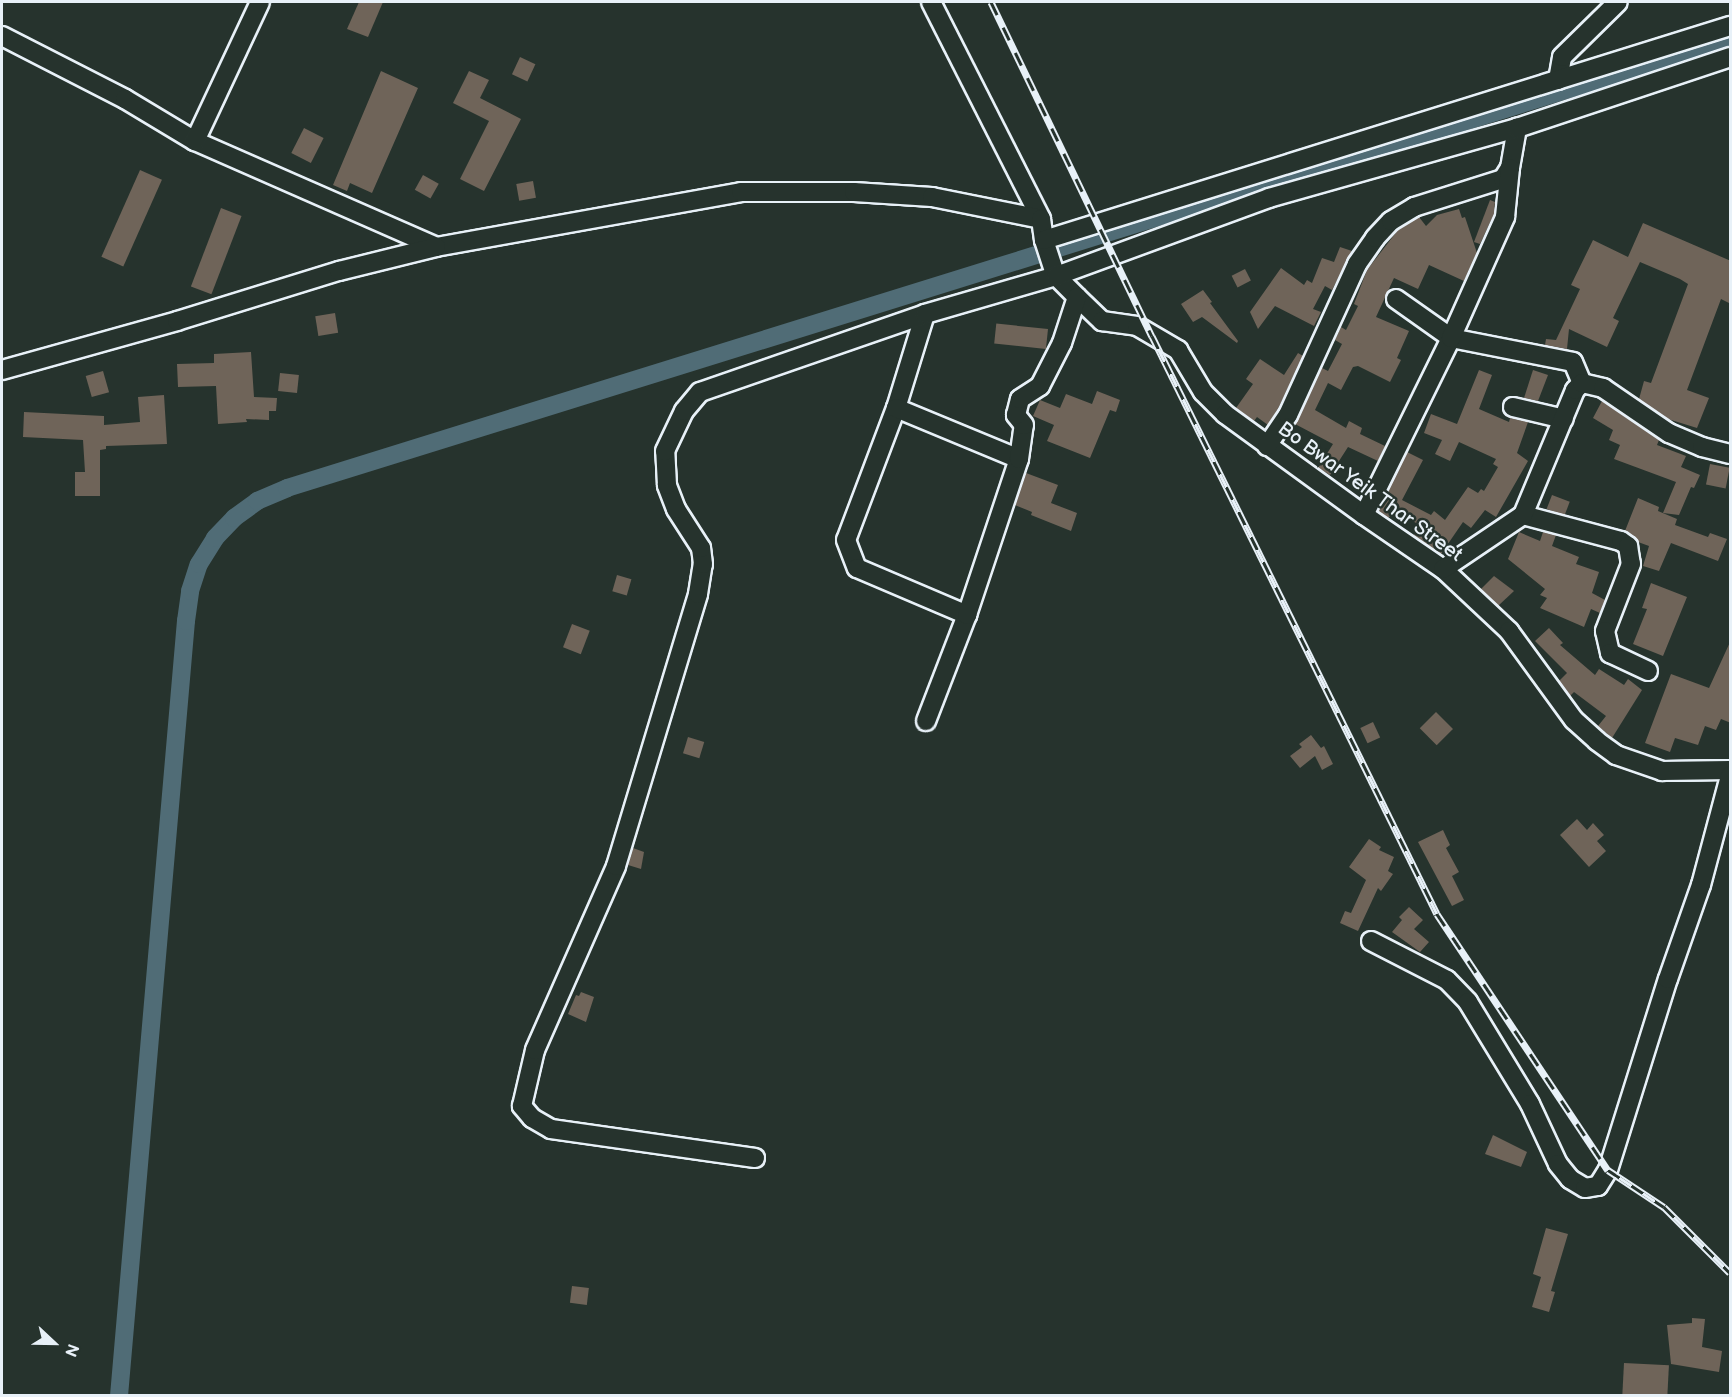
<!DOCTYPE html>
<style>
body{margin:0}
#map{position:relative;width:1732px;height:1397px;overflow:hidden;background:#26332d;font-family:"Balsamiq Sans",sans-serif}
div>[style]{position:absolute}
.canal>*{height:18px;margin:-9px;padding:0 9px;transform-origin:9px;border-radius:9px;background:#506c76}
.building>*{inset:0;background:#6f6459;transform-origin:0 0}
.roads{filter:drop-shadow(2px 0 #e8f1f8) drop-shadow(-2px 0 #e8f1f8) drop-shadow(0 2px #e8f1f8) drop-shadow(0 -2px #e8f1f8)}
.street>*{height:18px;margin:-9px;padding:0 9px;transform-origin:9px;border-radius:9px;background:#26332d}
.rail>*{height:7px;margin-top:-3.5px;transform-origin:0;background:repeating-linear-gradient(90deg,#26332d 0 14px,#e8f1f8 0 28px);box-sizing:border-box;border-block:2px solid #e8f1f8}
span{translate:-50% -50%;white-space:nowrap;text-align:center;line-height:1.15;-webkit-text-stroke:5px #26332d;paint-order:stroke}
.street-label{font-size:20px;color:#e8f1f8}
.frame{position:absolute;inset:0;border:3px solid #e8f1f8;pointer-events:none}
.north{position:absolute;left:24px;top:1313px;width:60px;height:60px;-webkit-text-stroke:4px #26332d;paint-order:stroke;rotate:112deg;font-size:16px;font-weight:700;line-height:24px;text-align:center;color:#e8f1f8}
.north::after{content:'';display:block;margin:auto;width:21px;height:27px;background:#e8f1f8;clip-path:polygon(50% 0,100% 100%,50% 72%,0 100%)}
</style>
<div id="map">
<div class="canal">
<i style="left:119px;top:1396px;width:778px;rotate:-85.06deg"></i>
<i style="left:186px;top:621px;width:30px;rotate:-82deg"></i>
<i style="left:190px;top:591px;width:28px;rotate:-72deg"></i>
<i style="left:199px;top:564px;width:31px;rotate:-58deg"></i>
<i style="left:215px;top:538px;width:28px;rotate:-46deg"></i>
<i style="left:234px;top:518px;width:29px;rotate:-36deg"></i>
<i style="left:257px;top:501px;width:33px;rotate:-23deg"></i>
<i style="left:287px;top:488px;width:1511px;rotate:-17.28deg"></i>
</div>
<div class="building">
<i style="clip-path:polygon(359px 2px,383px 2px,368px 37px,347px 29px)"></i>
<i style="left:520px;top:57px;width:17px;height:19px;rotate:25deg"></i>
<i style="clip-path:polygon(381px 71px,418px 88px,372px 193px,350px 183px,347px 191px,333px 185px)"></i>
<i style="clip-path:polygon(469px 71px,489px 80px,480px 98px,521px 119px,484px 191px,460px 179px,489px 121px,453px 103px)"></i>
<i style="left:304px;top:128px;width:22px;height:28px;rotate:27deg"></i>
<i style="left:140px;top:170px;width:24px;height:95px;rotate:24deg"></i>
<i style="left:423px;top:175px;width:18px;height:17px;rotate:29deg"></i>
<i style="left:533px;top:181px;width:17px;height:17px;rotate:80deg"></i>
<i style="clip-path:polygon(1490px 200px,1495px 202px,1494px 214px,1480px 244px,1474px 242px)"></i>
<i style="left:221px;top:208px;width:22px;height:84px;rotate:21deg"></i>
<i style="clip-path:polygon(1459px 209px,1462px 218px,1465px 217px,1477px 253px,1464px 281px,1429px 265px,1418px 289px,1394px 278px,1376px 317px,1409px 331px,1397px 358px,1401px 360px,1390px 382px,1358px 366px,1353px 367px,1341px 390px,1328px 383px,1315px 410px,1346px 428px,1349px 421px,1362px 428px,1360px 434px,1385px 446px,1378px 461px,1348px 447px,1330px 475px,1318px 468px,1333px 444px,1295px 424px,1322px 368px,1328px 371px,1342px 344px,1335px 340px,1341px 327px,1346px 330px,1358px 306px,1354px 304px,1367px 270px,1398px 230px,1419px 217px,1426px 226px,1437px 215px)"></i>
<i style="clip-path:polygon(1643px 223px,1731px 261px,1731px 304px,1721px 299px,1687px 390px,1709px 398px,1697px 428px,1668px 419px,1639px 399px,1644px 381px,1651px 383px,1688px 284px,1680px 279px,1640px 262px,1613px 318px,1619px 321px,1607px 347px,1569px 329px,1567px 349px,1545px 345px,1546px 339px,1556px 340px,1580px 289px,1571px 285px,1593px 240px,1628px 257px)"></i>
<i style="clip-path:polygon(1340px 247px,1352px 251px,1332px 290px,1325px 286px,1313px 309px,1321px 312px,1314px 326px,1275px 306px,1258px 329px,1250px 312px,1281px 268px,1304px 285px,1307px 280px,1312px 283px,1322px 258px,1334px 262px)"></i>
<i style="left:1245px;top:269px;width:13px;height:15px;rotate:63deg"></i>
<i style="clip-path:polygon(1203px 290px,1212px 302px,1210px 303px,1238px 341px,1237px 343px,1202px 317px,1193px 322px,1181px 304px)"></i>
<i style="left:335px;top:313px;width:20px;height:20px;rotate:81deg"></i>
<i style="left:1048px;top:329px;width:20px;height:52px;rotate:96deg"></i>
<i style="clip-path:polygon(251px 352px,254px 397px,277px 398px,276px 411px,269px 411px,269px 420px,246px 419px,247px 422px,218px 424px,216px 386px,178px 387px,177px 364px,214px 363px,214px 354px)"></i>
<i style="clip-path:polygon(1298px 353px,1303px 356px,1278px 409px,1268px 425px,1257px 417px,1254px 421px,1236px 408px,1253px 384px,1246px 379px,1260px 359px,1284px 375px)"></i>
<i style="clip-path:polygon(1479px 370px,1492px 375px,1479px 409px,1509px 422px,1510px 418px,1528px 422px,1517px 453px,1528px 461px,1496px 517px,1485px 510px,1471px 528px,1463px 522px,1441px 554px,1414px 535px,1420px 525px,1395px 512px,1388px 518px,1378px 511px,1407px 452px,1423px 460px,1402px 500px,1431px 515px,1434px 511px,1445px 520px,1468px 487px,1478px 493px,1481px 489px,1484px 491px,1498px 467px,1493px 464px,1496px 459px,1459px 442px,1450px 461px,1435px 454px,1442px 440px,1424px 433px,1431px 414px,1457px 424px)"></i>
<i style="clip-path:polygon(1533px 370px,1548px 375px,1538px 401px,1524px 398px)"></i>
<i style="left:103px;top:371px;width:22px;height:18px;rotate:74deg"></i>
<i style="left:280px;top:373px;width:19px;height:18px;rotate:6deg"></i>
<i style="clip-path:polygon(1097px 391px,1120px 400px,1116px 412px,1110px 410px,1090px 458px,1047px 441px,1054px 425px,1033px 416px,1040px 400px,1060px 408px,1066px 394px,1092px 404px)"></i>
<i style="clip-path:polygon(164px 395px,167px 444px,106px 446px,106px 449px,100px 450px,100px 496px,75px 496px,75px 472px,85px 472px,83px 440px,23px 437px,24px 412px,104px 416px,104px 425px,140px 422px,138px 397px)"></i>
<i style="clip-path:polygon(1602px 401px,1659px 440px,1657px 445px,1686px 456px,1681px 467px,1700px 475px,1694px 488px,1691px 487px,1679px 515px,1663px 513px,1676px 482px,1614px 459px,1620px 445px,1609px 440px,1613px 430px,1593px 418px)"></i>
<i style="left:1710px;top:464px;width:20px;height:21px;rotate:11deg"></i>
<i style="clip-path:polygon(1026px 473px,1058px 485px,1051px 503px,1077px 513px,1071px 531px,1031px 515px,1032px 512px,1015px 505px)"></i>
<i style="left:1552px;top:495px;width:19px;height:15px;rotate:21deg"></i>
<i style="clip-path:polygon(1638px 498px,1659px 507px,1658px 511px,1677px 519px,1675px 525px,1708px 537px,1710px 533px,1727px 539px,1718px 561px,1671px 543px,1659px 571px,1643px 566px,1649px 546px,1638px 542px,1625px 531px)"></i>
<i style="clip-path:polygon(1519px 532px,1540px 541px,1543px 532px,1556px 535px,1552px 546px,1579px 557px,1576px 564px,1599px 572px,1592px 593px,1605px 600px,1600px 613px,1591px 609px,1584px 627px,1540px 608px,1547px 598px,1540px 595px,1545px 589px,1508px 559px)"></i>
<i style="left:617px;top:575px;width:15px;height:17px;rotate:16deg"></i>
<i style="clip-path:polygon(1494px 576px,1514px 591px,1498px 606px,1481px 589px)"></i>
<i style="clip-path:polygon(1651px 583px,1687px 597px,1663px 656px,1633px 644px,1647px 609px,1642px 608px)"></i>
<i style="left:572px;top:624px;width:19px;height:25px;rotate:21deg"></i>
<i style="clip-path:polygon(1549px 628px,1563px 643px,1560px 645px,1595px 675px,1599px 669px,1624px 685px,1628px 679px,1642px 690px,1612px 738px,1598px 726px,1606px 716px,1574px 692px,1570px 696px,1559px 681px,1567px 673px,1535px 641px)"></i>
<i style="clip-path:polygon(1731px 640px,1731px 723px,1721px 719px,1716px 730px,1705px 726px,1698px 745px,1675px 738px,1670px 752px,1645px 743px,1671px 674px,1709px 688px)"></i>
<i style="left:1436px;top:712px;width:24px;height:23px;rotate:45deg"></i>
<i style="left:1373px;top:722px;width:17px;height:14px;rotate:65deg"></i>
<i style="clip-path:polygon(1311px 735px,1321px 748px,1324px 746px,1333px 764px,1322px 770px,1315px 756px,1300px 768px,1290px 756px,1302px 747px,1299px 744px)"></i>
<i style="left:688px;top:737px;width:17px;height:17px;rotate:17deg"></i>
<i style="clip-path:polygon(1577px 819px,1587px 830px,1593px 823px,1604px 835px,1597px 841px,1606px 851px,1589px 867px,1560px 835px)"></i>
<i style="clip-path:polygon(1443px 830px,1450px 845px,1446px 848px,1459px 872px,1452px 876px,1464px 900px,1452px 906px,1418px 842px)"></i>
<i style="clip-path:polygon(1369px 839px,1381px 847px,1379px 850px,1394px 857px,1388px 871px,1393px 874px,1381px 891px,1378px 888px,1358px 931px,1340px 923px,1345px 911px,1351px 913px,1366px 880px,1349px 867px)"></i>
<i style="clip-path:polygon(633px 848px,644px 852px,641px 869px,628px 865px)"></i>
<i style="clip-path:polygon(1409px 907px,1423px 920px,1414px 929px,1429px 942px,1420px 952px,1392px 932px,1402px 920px,1399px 917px)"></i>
<i style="clip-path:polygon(581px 992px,594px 997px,586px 1022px,568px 1014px,576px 995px,579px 996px)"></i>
<i style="clip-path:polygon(1493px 1135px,1527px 1152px,1521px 1167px,1485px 1154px)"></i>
<i style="clip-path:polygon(1546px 1228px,1568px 1234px,1551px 1291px,1555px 1292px,1549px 1312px,1532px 1307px,1541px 1277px,1533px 1274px)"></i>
<i style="left:572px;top:1286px;width:17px;height:17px;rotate:7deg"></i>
<i style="clip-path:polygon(1692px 1318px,1705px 1319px,1702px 1347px,1722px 1351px,1719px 1372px,1671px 1364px,1667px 1325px,1692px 1323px)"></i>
<i style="left:1624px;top:1363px;width:45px;height:32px;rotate:3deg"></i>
</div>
<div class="roads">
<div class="street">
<i style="left:931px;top:2px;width:243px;rotate:63.1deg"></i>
<i style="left:2px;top:36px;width:138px;rotate:27.1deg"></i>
<i style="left:125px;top:99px;width:82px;rotate:31deg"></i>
<i style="left:195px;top:141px;width:263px;rotate:23.7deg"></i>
<i style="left:436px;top:247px;width:310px;rotate:-10.2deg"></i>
<i style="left:741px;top:192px;width:113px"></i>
<i style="left:854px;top:192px;width:78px;rotate:3.7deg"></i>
<i style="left:932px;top:197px;width:111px;rotate:11.4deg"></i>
<i style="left:1041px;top:219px;width:21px;rotate:82deg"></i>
<i style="left:1044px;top:240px;width:38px;rotate:72deg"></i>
<i style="left:1056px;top:276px;width:30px;rotate:45deg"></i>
<i style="left:1077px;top:297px;width:35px;rotate:44deg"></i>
<i style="left:1102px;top:321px;width:35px;rotate:8deg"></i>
<i style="left:1137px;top:326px;width:48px;rotate:30.3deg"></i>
<i style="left:1178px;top:350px;width:49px;rotate:59.2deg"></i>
<i style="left:1203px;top:392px;width:31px;rotate:45deg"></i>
<i style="left:1225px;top:414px;width:172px;rotate:36deg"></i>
<i style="left:1364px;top:515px;width:96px;rotate:34.4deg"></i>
<i style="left:1443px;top:569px;width:91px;rotate:43.2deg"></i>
<i style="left:1509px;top:631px;width:110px;rotate:53.9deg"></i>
<i style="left:1574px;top:720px;width:31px;rotate:42deg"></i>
<i style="left:1597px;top:741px;width:24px;rotate:36deg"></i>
<i style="left:1616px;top:755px;width:49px;rotate:19.2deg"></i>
<i style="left:1662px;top:771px;width:68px;rotate:-0.8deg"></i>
<i style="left:1558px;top:80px;width:23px;rotate:-80deg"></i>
<i style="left:1562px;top:57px;width:78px;rotate:-44.5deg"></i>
<i style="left:195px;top:141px;width:153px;rotate:-64.9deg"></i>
<i style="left:1044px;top:240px;width:719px;rotate:-17.33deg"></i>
<i style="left:1396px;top:299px;width:67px;rotate:35.3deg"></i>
<i style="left:1451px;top:338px;width:124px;rotate:11.1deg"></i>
<i style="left:1573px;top:362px;width:23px;rotate:67deg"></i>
<i style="left:925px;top:314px;width:98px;rotate:107.1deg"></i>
<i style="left:896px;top:408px;width:141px;rotate:110.7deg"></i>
<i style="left:846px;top:540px;width:30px;rotate:69deg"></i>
<i style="left:857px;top:568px;width:120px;rotate:23.1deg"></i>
<i style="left:2px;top:370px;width:182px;rotate:-15.6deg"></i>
<i style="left:177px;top:321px;width:170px;rotate:-17.2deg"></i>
<i style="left:339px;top:271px;width:100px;rotate:-13.9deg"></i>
<i style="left:1513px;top:407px;width:52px;rotate:13.2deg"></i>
<i style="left:896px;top:408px;width:133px;rotate:22.5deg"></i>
<i style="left:1267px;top:446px;width:37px;rotate:-56deg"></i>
<i style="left:1288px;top:415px;width:166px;rotate:-65.4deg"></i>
<i style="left:1357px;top:264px;width:32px;rotate:-55deg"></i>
<i style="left:1375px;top:238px;width:23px;rotate:-47deg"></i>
<i style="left:1391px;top:221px;width:27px;rotate:-31deg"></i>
<i style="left:1414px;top:207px;width:93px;rotate:-17.5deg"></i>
<i style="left:1503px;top:179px;width:13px;rotate:-58deg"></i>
<i style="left:1510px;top:168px;width:41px;rotate:-80.1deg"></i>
<i style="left:1364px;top:515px;width:197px;rotate:-63.8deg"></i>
<i style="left:1451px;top:338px;width:133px;rotate:-65.9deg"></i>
<i style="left:1505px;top:217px;width:49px;rotate:-84.2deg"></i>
<i style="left:1523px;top:515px;width:101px;rotate:14.9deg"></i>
<i style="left:1621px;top:541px;width:9px;rotate:36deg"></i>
<i style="left:1628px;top:546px;width:18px;rotate:81deg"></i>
<i style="left:1631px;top:564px;width:72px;rotate:111.2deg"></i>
<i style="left:1605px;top:631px;width:23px;rotate:77deg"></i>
<i style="left:1610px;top:653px;width:42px;rotate:25.3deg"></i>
<i style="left:1443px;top:569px;width:97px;rotate:-34deg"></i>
<i style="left:1523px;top:515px;width:135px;rotate:-67.4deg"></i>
<i style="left:1575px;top:390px;width:10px;rotate:-45deg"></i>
<i style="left:1582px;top:383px;width:22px;rotate:13deg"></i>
<i style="left:1603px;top:388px;width:80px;rotate:34.3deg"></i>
<i style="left:1669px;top:433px;width:36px;rotate:23deg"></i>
<i style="left:1702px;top:447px;width:29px;rotate:14deg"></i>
<i style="left:926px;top:721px;width:114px;rotate:-68.9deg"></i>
<i style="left:967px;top:615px;width:164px;rotate:-71.6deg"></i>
<i style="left:1019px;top:459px;width:34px;rotate:-82deg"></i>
<i style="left:1024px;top:425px;width:13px;rotate:-129deg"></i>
<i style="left:1016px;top:415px;width:16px;rotate:-76deg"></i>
<i style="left:1020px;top:399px;width:24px;rotate:-33deg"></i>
<i style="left:1040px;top:386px;width:48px;rotate:-62.9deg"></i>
<i style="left:1062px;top:343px;width:48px;rotate:-71.9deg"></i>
<i style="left:1371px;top:941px;width:85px;rotate:27.2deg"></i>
<i style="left:1447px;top:980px;width:30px;rotate:46deg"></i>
<i style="left:1468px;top:1002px;width:119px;rotate:58.7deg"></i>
<i style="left:1530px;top:1104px;width:66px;rotate:65deg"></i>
<i style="left:1558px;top:1164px;width:19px;rotate:51deg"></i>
<i style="left:1570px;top:1179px;width:17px;rotate:31deg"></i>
<i style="left:1585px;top:1188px;width:13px;rotate:-9deg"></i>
<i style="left:1598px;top:1186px;width:19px;rotate:-58deg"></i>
<i style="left:1608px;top:1170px;width:200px;rotate:-72.6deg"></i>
<i style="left:1668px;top:979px;width:100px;rotate:-70.7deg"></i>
<i style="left:1701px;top:885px;width:113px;rotate:-75.1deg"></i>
<i style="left:755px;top:1158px;width:206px;rotate:-171.9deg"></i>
<i style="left:551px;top:1129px;width:22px;rotate:-150deg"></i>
<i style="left:532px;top:1118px;width:16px;rotate:-130deg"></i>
<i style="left:522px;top:1106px;width:57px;rotate:-76.9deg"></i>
<i style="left:535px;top:1050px;width:201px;rotate:-66.2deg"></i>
<i style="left:616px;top:866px;width:284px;rotate:-73.2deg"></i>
<i style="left:698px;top:594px;width:30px;rotate:-81deg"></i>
<i style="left:703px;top:564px;width:16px;rotate:-97deg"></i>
<i style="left:701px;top:548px;width:46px;rotate:-122.7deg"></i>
<i style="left:676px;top:509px;width:26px;rotate:-111deg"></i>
<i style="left:667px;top:485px;width:34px;rotate:-93deg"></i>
<i style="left:665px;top:451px;width:44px;rotate:-64.6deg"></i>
<i style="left:684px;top:411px;width:25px;rotate:-50deg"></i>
<i style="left:700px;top:392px;width:238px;rotate:-19.1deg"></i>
<i style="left:925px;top:314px;width:136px;rotate:-16.2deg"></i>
<i style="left:1056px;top:276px;width:227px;rotate:-20.1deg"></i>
<i style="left:1269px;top:198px;width:258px;rotate:-15.8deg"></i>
<i style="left:1517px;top:128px;width:225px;rotate:-18.4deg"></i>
</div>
</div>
<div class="rail">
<i style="left:991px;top:2px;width:371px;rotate:64.3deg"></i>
<i style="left:1152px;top:336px;width:644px;rotate:63.75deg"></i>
<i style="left:1437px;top:914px;width:308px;rotate:56.3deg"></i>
<i style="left:1608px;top:1170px;width:67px;rotate:33.5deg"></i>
<i style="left:1664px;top:1207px;width:93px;rotate:45deg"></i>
</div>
<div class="street-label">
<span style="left:1370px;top:492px;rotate:36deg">Bo Bwar Yeik Thar Street</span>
</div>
<div class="frame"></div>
<div class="north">N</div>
</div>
